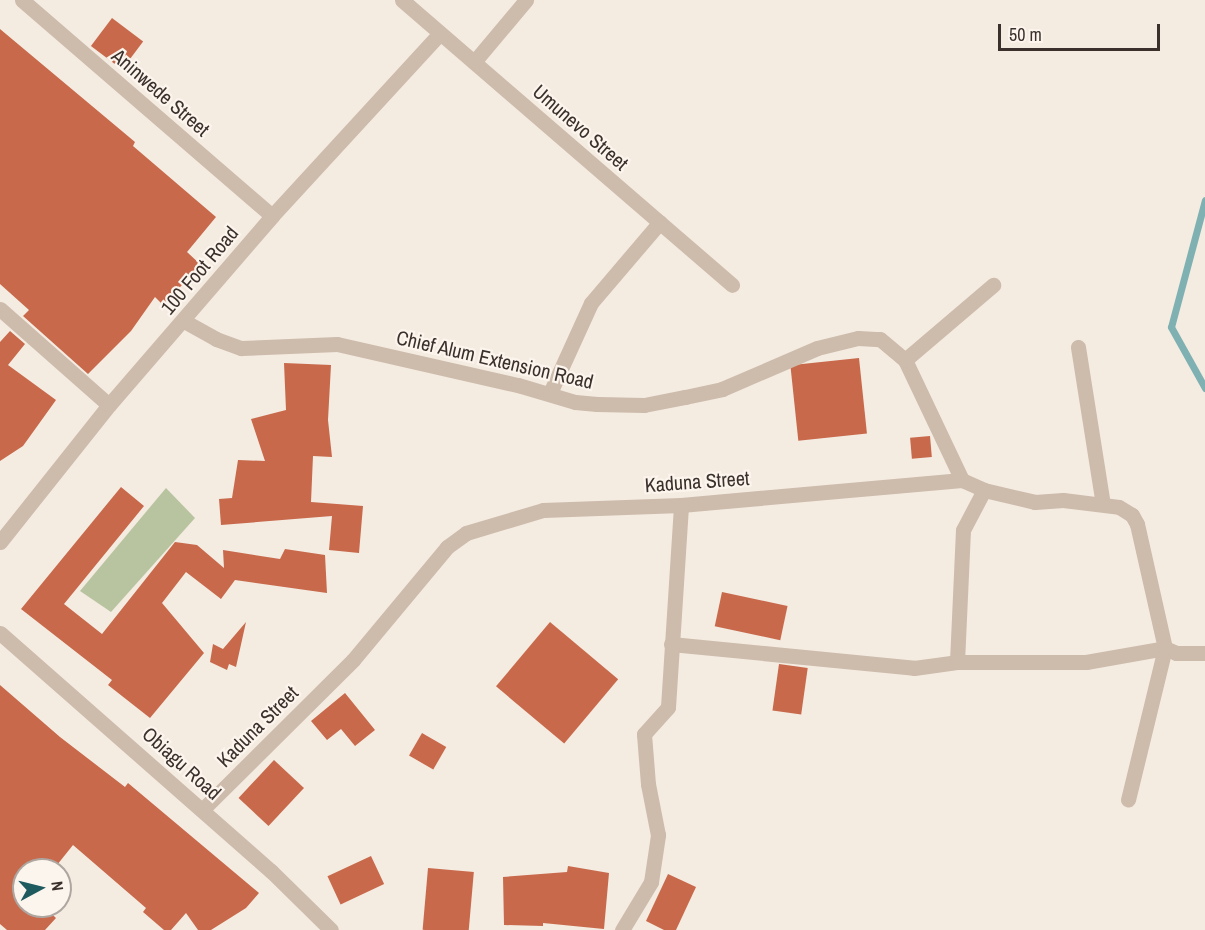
<!DOCTYPE html>
<style>
body{margin:0}
#map{position:relative;width:1205px;height:930px;overflow:hidden;background:#f4ebe1;font-family:"Archivo Narrow",sans-serif}
div>[style]{position:absolute}
.green>*{inset:0;background:#b8c4a0}
.stream>*{height:7px;margin:-3.5px;padding:0 3.5px;transform-origin:3.5px;border-radius:3.5px;background:#7fb0b2}
.building>*{inset:0;background:#c8694b;transform-origin:0 0}
.minor>*{height:15px;margin:-7.5px;padding:0 7.5px;transform-origin:7.5px;border-radius:7.5px;background:#cdbbac}
span{translate:-50% -50%;white-space:nowrap;text-align:center;line-height:1.15;-webkit-text-stroke:4.5px #fbf5ee;paint-order:stroke}
.street-label{font-size:20px;color:#3b302b}
.north{position:absolute;left:12px;top:858px;width:60px;height:60px;box-sizing:border-box;background:#fbf5ee;border:2px solid #aea6a0;border-radius:50%;rotate:83deg;font-size:16px;font-weight:700;line-height:24px;text-align:center;color:#3b302b}
.north::after{content:'';display:block;margin:auto;width:21px;height:27px;background:#1f5a5e;clip-path:polygon(50% 0,100% 100%,50% 72%,0 100%)}
.scale{position:absolute;left:998px;top:24px;width:162px;height:27px;box-sizing:border-box;border:3px solid #3b302b;border-top:0;padding-left:8px;font-size:18px;line-height:21px;white-space:nowrap;color:#3b302b;-webkit-text-stroke:4px #fbf5ee;paint-order:stroke}
</style>
<div id="map">
<div class="green">
<i style="clip-path:polygon(166px 488px,195px 518px,111px 612px,80px 591px)"></i>
</div>
<div class="stream">
<i style="left:1205px;top:200px;width:131px;rotate:105deg"></i>
<i style="left:1171px;top:327px;width:70px;rotate:60.9deg"></i>
</div>
<div class="building">
<i style="left:112px;top:18px;width:39px;height:35px;rotate:37deg"></i>
<i style="clip-path:polygon(0 29px,135px 142px,133px 146px,216px 217px,187px 252px,201px 265px,163px 305px,155px 297px,131px 331px,88px 374px,23px 316px,29px 310px,0 284px)"></i>
<i style="clip-path:polygon(10px 331px,25px 344px,8px 365px,56px 400px,23px 446px,0 461px,0 342px)"></i>
<i style="left:859px;top:358px;width:76px;height:69px;rotate:84deg"></i>
<i style="clip-path:polygon(284px 363px,331px 365px,328px 420px,332px 457px,313px 456px,311px 502px,363px 506px,359px 553px,329px 550px,332px 516px,221px 525px,219px 499px,232px 498px,238px 460px,265px 461px,251px 419px,286px 410px)"></i>
<i style="left:930px;top:436px;width:21px;height:20px;rotate:85deg"></i>
<i style="clip-path:polygon(121px 487px,144px 506px,64px 604px,102px 634px,175px 542px,197px 545px,224px 568px,223px 550px,280px 559px,285px 549px,325px 555px,327px 593px,235px 580px,221px 599px,186px 572px,162px 603px,204px 653px,150px 718px,108px 685px,112px 680px,21px 609px)"></i>
<i style="left:722px;top:592px;width:67px;height:35px;rotate:12deg"></i>
<i style="clip-path:polygon(246px 622px,236px 667px,229px 664px,227px 670px,210px 662px,213px 644px,223px 649px)"></i>
<i style="left:550px;top:622px;width:89px;height:84px;rotate:40deg"></i>
<i style="left:779px;top:664px;width:29px;height:47px;rotate:8deg"></i>
<i style="clip-path:polygon(0 685px,60px 737px,125px 787px,128px 783px,259px 893px,246px 908px,211px 930px,198px 930px,186px 913px,171px 930px,164px 930px,143px 912px,146px 908px,73px 845px,53px 870px,24px 870px,24px 906px,43px 906px,56px 918px,45px 930px,7px 930px,0 924px)"></i>
<i style="clip-path:polygon(345px 693px,375px 730px,355px 746px,341px 729px,327px 740px,311px 721px)"></i>
<i style="left:422px;top:733px;width:28px;height:26px;rotate:30deg"></i>
<i style="left:274px;top:760px;width:41px;height:52px;rotate:43deg"></i>
<i style="left:371px;top:856px;width:31px;height:48px;rotate:65deg"></i>
<i style="clip-path:polygon(568px 866px,609px 873px,604px 929px,543px 923px,543px 926px,504px 925px,503px 877px,567px 872px)"></i>
<i style="left:428px;top:868px;width:46px;height:62px;rotate:5deg"></i>
<i style="clip-path:polygon(668px 874px,696px 887px,676px 930px,664px 930px,646px 921px)"></i>
</div>
<div class="minor">
<i style="left:22px;top:0;width:330px;rotate:40.8deg"></i>
<i style="left:402px;top:0;width:436px;rotate:40.8deg"></i>
<i style="left:474px;top:62px;width:81px;rotate:-50deg"></i>
<i style="left:0;top:309px;width:145px;rotate:41.4deg"></i>
<i style="left:184px;top:321px;width:37px;rotate:29deg"></i>
<i style="left:216px;top:339px;width:27px;rotate:20deg"></i>
<i style="left:241px;top:348px;width:96px;rotate:-2.4deg"></i>
<i style="left:337px;top:344px;width:186px;rotate:12.8deg"></i>
<i style="left:518px;top:385px;width:59px;rotate:16.6deg"></i>
<i style="left:575px;top:402px;width:22px;rotate:5deg"></i>
<i style="left:597px;top:404px;width:47px;rotate:1.2deg"></i>
<i style="left:644px;top:405px;width:42px;rotate:-11deg"></i>
<i style="left:685px;top:397px;width:38px;rotate:-12deg"></i>
<i style="left:722px;top:389px;width:103px;rotate:-23.3deg"></i>
<i style="left:817px;top:348px;width:42px;rotate:-13.7deg"></i>
<i style="left:858px;top:338px;width:22px;rotate:3deg"></i>
<i style="left:880px;top:339px;width:33px;rotate:40deg"></i>
<i style="left:905px;top:360px;width:133px;rotate:64.6deg"></i>
<i style="left:1078px;top:347px;width:159px;rotate:81deg"></i>
<i style="left:905px;top:360px;width:116px;rotate:-40.4deg"></i>
<i style="left:550px;top:393px;width:99px;rotate:-65.5deg"></i>
<i style="left:591px;top:303px;width:106px;rotate:-49.6deg"></i>
<i style="left:0;top:542px;width:175px;rotate:-51.5deg"></i>
<i style="left:109px;top:405px;width:250px;rotate:-49.2deg"></i>
<i style="left:272px;top:216px;width:248px;rotate:-47.4deg"></i>
<i style="left:0;top:633px;width:361px;rotate:41.3deg"></i>
<i style="left:271px;top:871px;width:84px;rotate:44.5deg"></i>
<i style="left:671px;top:644px;width:244px;rotate:5.6deg"></i>
<i style="left:914px;top:668px;width:43px;rotate:-7.9deg"></i>
<i style="left:957px;top:662px;width:129px"></i>
<i style="left:1086px;top:662px;width:80px;rotate:-10deg"></i>
<i style="left:1165px;top:648px;width:156px;rotate:103.7deg"></i>
<i style="left:957px;top:662px;width:132px;rotate:-87.4deg"></i>
<i style="left:963px;top:530px;width:45px;rotate:-62.3deg"></i>
<i style="left:202px;top:810px;width:213px;rotate:-44.8deg"></i>
<i style="left:353px;top:660px;width:147px;rotate:-50.2deg"></i>
<i style="left:447px;top:547px;width:24px;rotate:-36deg"></i>
<i style="left:466px;top:533px;width:80px;rotate:-16.6deg"></i>
<i style="left:543px;top:510px;width:138px;rotate:-2.1deg"></i>
<i style="left:681px;top:505px;width:282px;rotate:-5.1deg"></i>
<i style="left:962px;top:480px;width:24px;rotate:24deg"></i>
<i style="left:984px;top:490px;width:52px;rotate:13.2deg"></i>
<i style="left:1035px;top:502px;width:28px;rotate:-4deg"></i>
<i style="left:1063px;top:500px;width:56px;rotate:7.1deg"></i>
<i style="left:1119px;top:507px;width:15px;rotate:32deg"></i>
<i style="left:1132px;top:515px;width:10px;rotate:61deg"></i>
<i style="left:1137px;top:524px;width:127px;rotate:77.3deg"></i>
<i style="left:1165px;top:648px;width:12px;rotate:24deg"></i>
<i style="left:1176px;top:653px;width:29px"></i>
<i style="left:622px;top:930px;width:56px;rotate:-58.9deg"></i>
<i style="left:651px;top:882px;width:48px;rotate:-81.5deg"></i>
<i style="left:658px;top:835px;width:52px;rotate:-101.1deg"></i>
<i style="left:648px;top:784px;width:50px;rotate:-94.6deg"></i>
<i style="left:644px;top:734px;width:36px;rotate:-48deg"></i>
<i style="left:668px;top:707px;width:202px;rotate:-86.3deg"></i>
</div>
<div class="street-label">
<span style="left:161px;top:92px;rotate:41deg">Aninwede Street</span>
<span style="left:581px;top:127px;rotate:41deg">Umunevo Street</span>
<span style="left:199px;top:270px;rotate:-50deg">100 Foot Road</span>
<span style="left:495px;top:359px;rotate:13deg">Chief Alum Extension Road</span>
<span style="left:697px;top:481px;rotate:-4deg">Kaduna Street</span>
<span style="left:257px;top:726px;rotate:-45deg">Kaduna Street</span>
<span style="left:182px;top:763px;rotate:42deg">Obiagu Road</span>
</div>
<div class="north">N</div>
<div class="scale">50 m</div>
</div>
